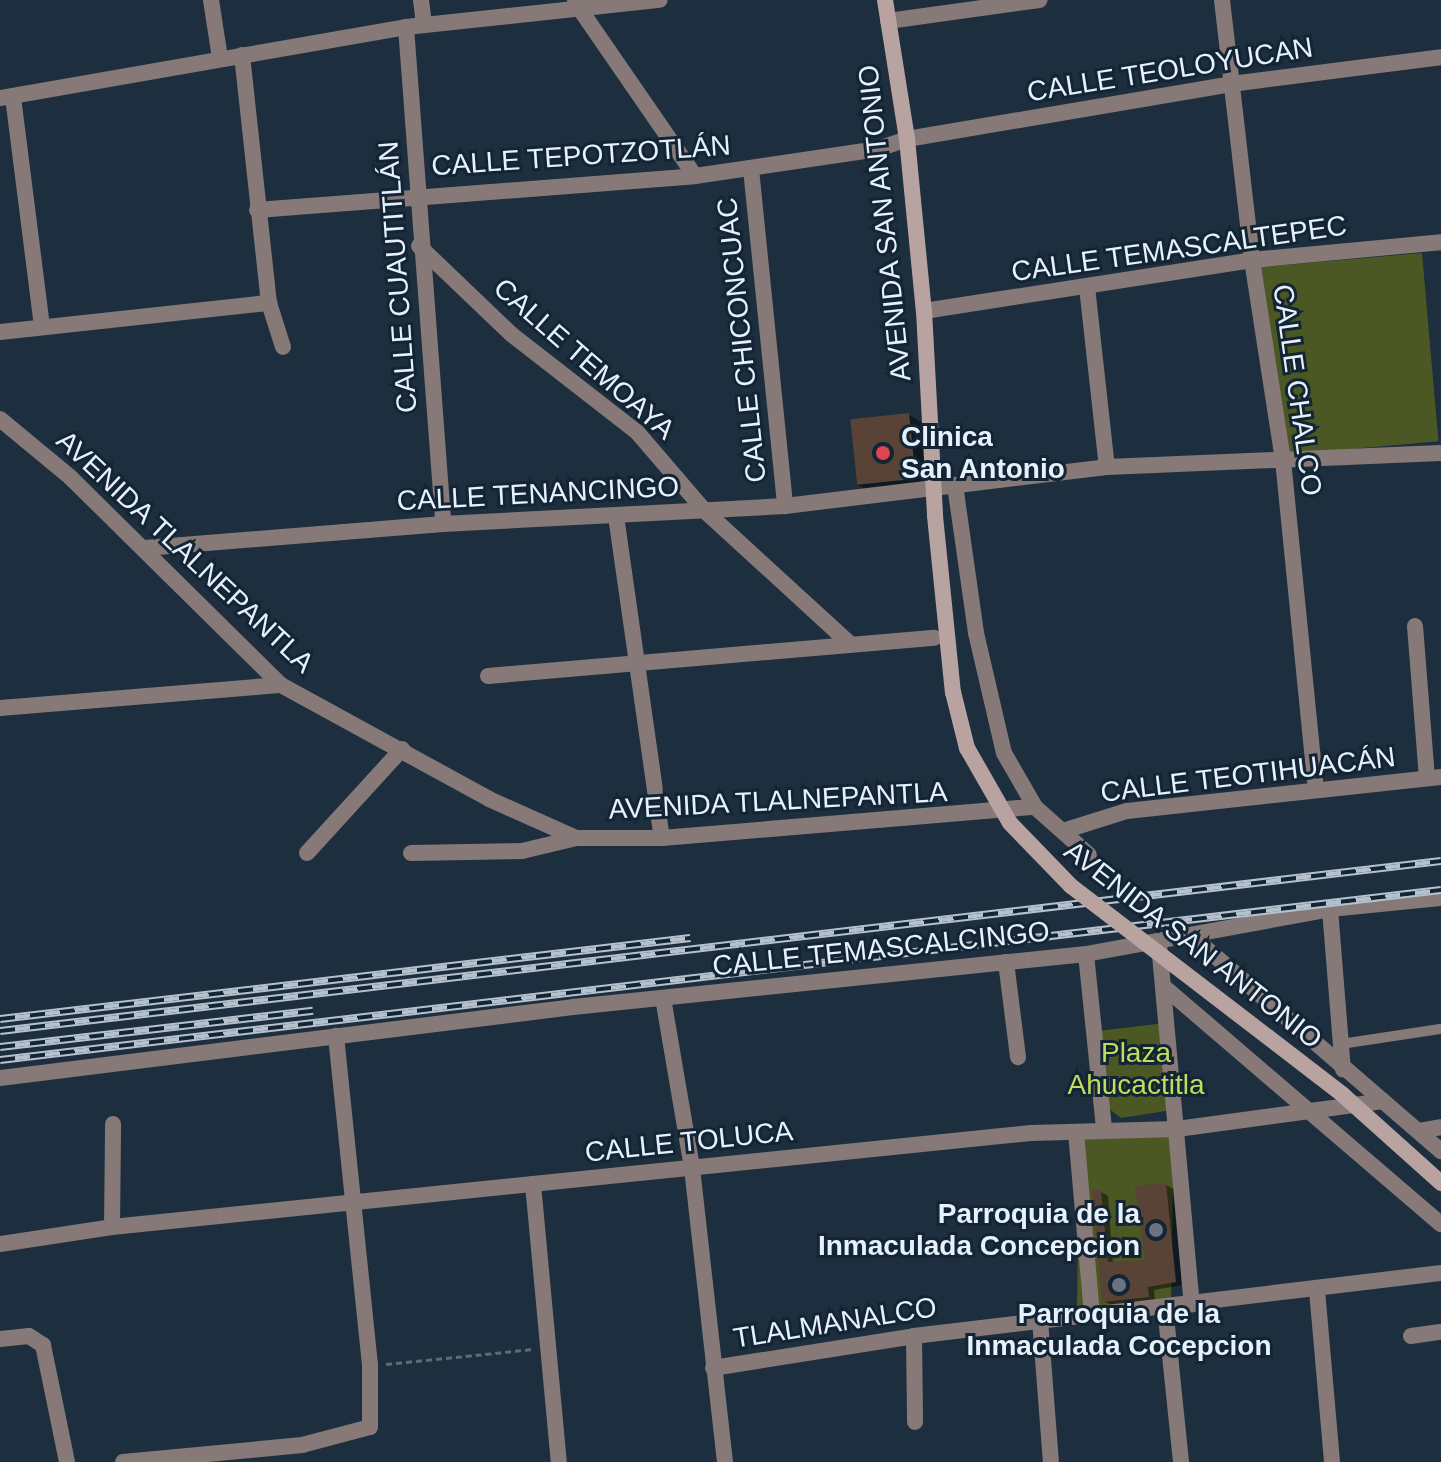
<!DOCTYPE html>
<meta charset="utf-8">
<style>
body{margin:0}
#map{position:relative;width:1441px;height:1462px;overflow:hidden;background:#1d2f3e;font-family:Arial,sans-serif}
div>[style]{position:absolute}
.green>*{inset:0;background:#4c5823;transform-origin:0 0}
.shadow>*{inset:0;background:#0007}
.building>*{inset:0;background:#594236;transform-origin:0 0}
.path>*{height:3px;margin-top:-1.5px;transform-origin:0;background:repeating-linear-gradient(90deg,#5b6b78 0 6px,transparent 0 10px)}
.service>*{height:10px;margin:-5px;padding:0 5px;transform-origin:5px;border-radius:5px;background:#867977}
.minor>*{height:16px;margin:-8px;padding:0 8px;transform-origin:8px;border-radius:8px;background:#867977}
.secondary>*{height:16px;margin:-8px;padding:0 8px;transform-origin:8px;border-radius:8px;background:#b9a3a1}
.rail>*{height:8px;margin-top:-4px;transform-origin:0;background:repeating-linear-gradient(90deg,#132534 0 15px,#b5c2ce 0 30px);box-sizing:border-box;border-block:2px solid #b5c2ce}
.secondary-bridge>*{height:16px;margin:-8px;padding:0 8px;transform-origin:8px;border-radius:8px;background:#b9a3a1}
.dots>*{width:22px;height:22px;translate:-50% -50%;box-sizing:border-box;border:4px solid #132534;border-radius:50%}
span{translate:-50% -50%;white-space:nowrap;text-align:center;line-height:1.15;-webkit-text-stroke:6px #132534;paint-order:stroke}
.street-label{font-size:28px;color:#e6f1fc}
.poi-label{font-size:28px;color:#e6f1fc;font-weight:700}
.left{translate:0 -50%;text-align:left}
.right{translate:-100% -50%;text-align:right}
.park-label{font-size:28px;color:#c0dd5d}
</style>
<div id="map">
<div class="green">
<i style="left:1422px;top:253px;width:189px;height:165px;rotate:85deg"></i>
<i style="clip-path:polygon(1165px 1023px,1172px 1110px,1121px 1118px,1107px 1107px,1098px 1031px)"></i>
<i style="left:1080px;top:1131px;width:94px;height:175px;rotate:1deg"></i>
</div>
<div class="shadow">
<i style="clip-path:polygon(909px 415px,923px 423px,929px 486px,872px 493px,858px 485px)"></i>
<i style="clip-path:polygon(1166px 1185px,1173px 1189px,1182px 1285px,1154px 1290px,1155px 1300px,1111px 1305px,1104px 1301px,1101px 1192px,1108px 1196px,1113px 1264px,1147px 1262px)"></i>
</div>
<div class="building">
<i style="left:909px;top:413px;width:66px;height:59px;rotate:84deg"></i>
<i style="clip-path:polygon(1166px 1183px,1176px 1282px,1148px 1287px,1149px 1297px,1102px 1302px,1092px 1190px,1101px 1190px,1108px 1262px,1145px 1260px,1135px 1186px)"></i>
</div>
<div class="path">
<i style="left:386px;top:1364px;width:148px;rotate:-5.8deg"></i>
</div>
<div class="service">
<i style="left:1341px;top:1044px;width:100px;rotate:-8.6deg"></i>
</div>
<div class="minor">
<i style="left:211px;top:0;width:59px;rotate:81.2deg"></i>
<i style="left:421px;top:0;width:25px;rotate:83deg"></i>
<i style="left:1222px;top:0;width:262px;rotate:83.4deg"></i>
<i style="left:1252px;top:260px;width:202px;rotate:81.2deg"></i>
<i style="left:1283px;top:460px;width:330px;rotate:84.3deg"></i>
<i style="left:575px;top:2px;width:211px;rotate:55.4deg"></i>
<i style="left:888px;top:21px;width:153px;rotate:-7.9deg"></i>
<i style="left:406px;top:27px;width:498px;rotate:85.7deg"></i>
<i style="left:242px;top:55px;width:249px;rotate:83.8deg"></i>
<i style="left:269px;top:303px;width:46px;rotate:72.3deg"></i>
<i style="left:13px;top:97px;width:231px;rotate:82.8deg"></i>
<i style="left:0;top:98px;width:412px;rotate:-9.9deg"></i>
<i style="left:406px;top:27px;width:255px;rotate:-6.1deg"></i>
<i style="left:751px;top:169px;width:339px;rotate:84.2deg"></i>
<i style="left:257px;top:210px;width:439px;rotate:-4.4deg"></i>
<i style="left:695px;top:176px;width:185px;rotate:-8.4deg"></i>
<i style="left:878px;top:149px;width:31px;rotate:-19deg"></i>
<i style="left:907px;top:139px;width:329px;rotate:-9.6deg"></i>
<i style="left:1231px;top:84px;width:212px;rotate:-7.3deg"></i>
<i style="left:419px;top:246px;width:127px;rotate:43.7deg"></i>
<i style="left:511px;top:334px;width:160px;rotate:37.9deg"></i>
<i style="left:637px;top:432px;width:104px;rotate:49.3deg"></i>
<i style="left:705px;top:511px;width:198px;rotate:42.5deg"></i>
<i style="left:1087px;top:287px;width:181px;rotate:83.7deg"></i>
<i style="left:924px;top:311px;width:332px;rotate:-8.8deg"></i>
<i style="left:1252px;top:260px;width:190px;rotate:-5.4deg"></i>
<i style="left:0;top:332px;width:271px;rotate:-6.2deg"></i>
<i style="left:0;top:419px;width:91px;rotate:39.6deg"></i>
<i style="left:70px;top:477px;width:296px;rotate:44.6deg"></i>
<i style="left:281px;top:685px;width:237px;rotate:28.7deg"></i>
<i style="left:489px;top:799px;width:95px;rotate:24.1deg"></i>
<i style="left:576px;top:838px;width:86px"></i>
<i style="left:662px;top:838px;width:374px;rotate:-4.8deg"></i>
<i style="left:955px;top:485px;width:149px;rotate:81.9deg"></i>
<i style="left:976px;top:633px;width:123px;rotate:76.9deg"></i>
<i style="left:1004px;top:753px;width:62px;rotate:60.1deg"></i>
<i style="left:1035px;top:807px;width:72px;rotate:41.6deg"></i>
<i style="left:616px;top:516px;width:325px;rotate:81.9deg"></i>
<i style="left:145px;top:548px;width:299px;rotate:-4.6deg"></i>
<i style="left:443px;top:524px;width:342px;rotate:-3deg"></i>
<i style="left:785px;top:506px;width:324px;rotate:-6.9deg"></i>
<i style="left:1107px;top:467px;width:334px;rotate:-2.4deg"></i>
<i style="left:1415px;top:626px;width:152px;rotate:85.5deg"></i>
<i style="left:488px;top:676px;width:448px;rotate:-4.9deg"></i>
<i style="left:0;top:708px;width:282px;rotate:-4.7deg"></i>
<i style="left:1063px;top:831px;width:67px;rotate:-17.4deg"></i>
<i style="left:1127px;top:811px;width:316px;rotate:-6.2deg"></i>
<i style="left:307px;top:853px;width:141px;rotate:-47.6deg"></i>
<i style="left:411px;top:853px;width:111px;rotate:-1deg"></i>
<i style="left:522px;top:851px;width:56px;rotate:-13.5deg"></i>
<i style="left:1330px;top:909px;width:161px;rotate:85.4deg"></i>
<i style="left:1193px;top:937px;width:328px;rotate:40.8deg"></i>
<i style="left:1159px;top:944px;width:362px;rotate:84.8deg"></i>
<i style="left:1086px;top:954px;width:176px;rotate:84.1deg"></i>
<i style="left:1006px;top:962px;width:96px;rotate:82.8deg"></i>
<i style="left:1163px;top:986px;width:366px;rotate:40.6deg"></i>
<i style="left:663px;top:998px;width:172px;rotate:80.3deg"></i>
<i style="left:692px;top:1168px;width:296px;rotate:83.6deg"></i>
<i style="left:0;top:1078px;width:577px;rotate:-7.06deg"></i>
<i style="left:573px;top:1007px;width:516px;rotate:-5.9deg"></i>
<i style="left:1086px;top:954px;width:248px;rotate:-10.4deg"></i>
<i style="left:1330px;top:909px;width:112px;rotate:-5.7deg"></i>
<i style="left:1419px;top:1131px;width:22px;rotate:-10deg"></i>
<i style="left:1076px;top:1132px;width:183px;rotate:85deg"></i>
<i style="left:533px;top:1184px;width:279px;rotate:84.7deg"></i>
<i style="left:112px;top:1227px;width:103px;rotate:-89.4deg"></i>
<i style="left:0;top:1244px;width:113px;rotate:-8.6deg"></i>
<i style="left:112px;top:1227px;width:924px;rotate:-5.84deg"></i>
<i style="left:1031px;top:1133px;width:146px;rotate:-1.6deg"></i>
<i style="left:1177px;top:1129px;width:208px;rotate:-7.7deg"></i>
<i style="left:1317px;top:1290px;width:173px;rotate:85deg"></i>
<i style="left:1165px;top:1307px;width:156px;rotate:84.1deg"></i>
<i style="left:1040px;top:1320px;width:142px;rotate:85.6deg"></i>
<i style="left:914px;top:1336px;width:86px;rotate:89.3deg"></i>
<i style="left:1411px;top:1336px;width:30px;rotate:-8deg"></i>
<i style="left:0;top:1339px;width:29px;rotate:-6deg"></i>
<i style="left:29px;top:1336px;width:17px;rotate:33deg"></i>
<i style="left:43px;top:1345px;width:119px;rotate:78.4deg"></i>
<i style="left:713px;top:1368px;width:204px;rotate:-9deg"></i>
<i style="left:914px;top:1336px;width:531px;rotate:-6.82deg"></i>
<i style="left:123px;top:1462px;width:180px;rotate:-5.4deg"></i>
<i style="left:302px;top:1445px;width:70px;rotate:-14.8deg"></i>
<i style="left:370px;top:1427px;width:62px;rotate:-90deg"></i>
<i style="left:370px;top:1365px;width:331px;rotate:-95.9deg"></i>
</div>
<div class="secondary">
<i style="left:885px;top:0;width:141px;rotate:81deg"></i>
<i style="left:907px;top:139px;width:173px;rotate:84.4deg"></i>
<i style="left:924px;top:311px;width:205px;rotate:86.9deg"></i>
</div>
<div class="rail">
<i style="left:0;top:1019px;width:695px;rotate:-6.7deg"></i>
<i style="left:0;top:1031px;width:1451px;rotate:-6.73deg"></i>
<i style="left:0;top:1047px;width:315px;rotate:-6.6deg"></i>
<i style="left:0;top:1060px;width:1451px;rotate:-6.73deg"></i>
</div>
<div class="secondary-bridge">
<i style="left:935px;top:516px;width:177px;rotate:84.2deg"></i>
<i style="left:953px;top:692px;width:58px;rotate:76deg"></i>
<i style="left:967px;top:748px;width:86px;rotate:60.2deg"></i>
<i style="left:1010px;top:823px;width:88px;rotate:45.9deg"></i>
<i style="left:1071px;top:886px;width:343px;rotate:37.5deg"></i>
<i style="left:1343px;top:1095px;width:132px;rotate:41.9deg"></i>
</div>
<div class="dots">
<i style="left:883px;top:453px;background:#e0444e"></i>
<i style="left:1156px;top:1230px;background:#6b7280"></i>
<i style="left:1119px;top:1285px;background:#6b7280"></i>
</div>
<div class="street-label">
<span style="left:1170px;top:70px;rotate:-9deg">CALLE TEOLOYUCAN</span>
<span style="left:581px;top:156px;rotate:-4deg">CALLE TEPOTZOTLÁN</span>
<span style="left:885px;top:223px;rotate:-96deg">AVENIDA SAN ANTONIO</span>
<span style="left:1179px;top:249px;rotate:-8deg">CALLE TEMASCALTEPEC</span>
<span style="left:398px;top:277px;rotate:-94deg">CALLE CUAUTITLÁN</span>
<span style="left:742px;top:340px;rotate:-96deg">CALLE CHICONCUAC</span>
<span style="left:584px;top:359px;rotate:41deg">CALLE TEMOAYA</span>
<span style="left:1297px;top:390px;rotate:82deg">CALLE CHALCO</span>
<span style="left:538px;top:494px;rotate:-3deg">CALLE TENANCINGO</span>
<span style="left:185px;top:552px;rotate:43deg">AVENIDA TLALNEPANTLA</span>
<span style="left:1248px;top:775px;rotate:-7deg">CALLE TEOTIHUACÁN</span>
<span style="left:778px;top:801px;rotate:-3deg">AVENIDA TLALNEPANTLA</span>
<span style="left:1193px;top:945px;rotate:38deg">AVENIDA SAN ANTONIO</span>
<span style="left:881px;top:949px;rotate:-6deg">CALLE TEMASCALCINGO</span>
<span style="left:689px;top:1142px;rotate:-6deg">CALLE TOLUCA</span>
<span style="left:835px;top:1323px;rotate:-9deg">TLALMANALCO</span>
</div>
<div class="poi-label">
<span class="left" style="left:901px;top:453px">Clinica<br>San Antonio</span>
<span class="right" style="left:1140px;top:1230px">Parroquia de la<br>Inmaculada Concepcion</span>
<span style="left:1119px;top:1330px">Parroquia de la<br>Inmaculada Cocepcion</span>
</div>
<div class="park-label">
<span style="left:1136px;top:1069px">Plaza<br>Ahucactitla</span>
</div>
</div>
